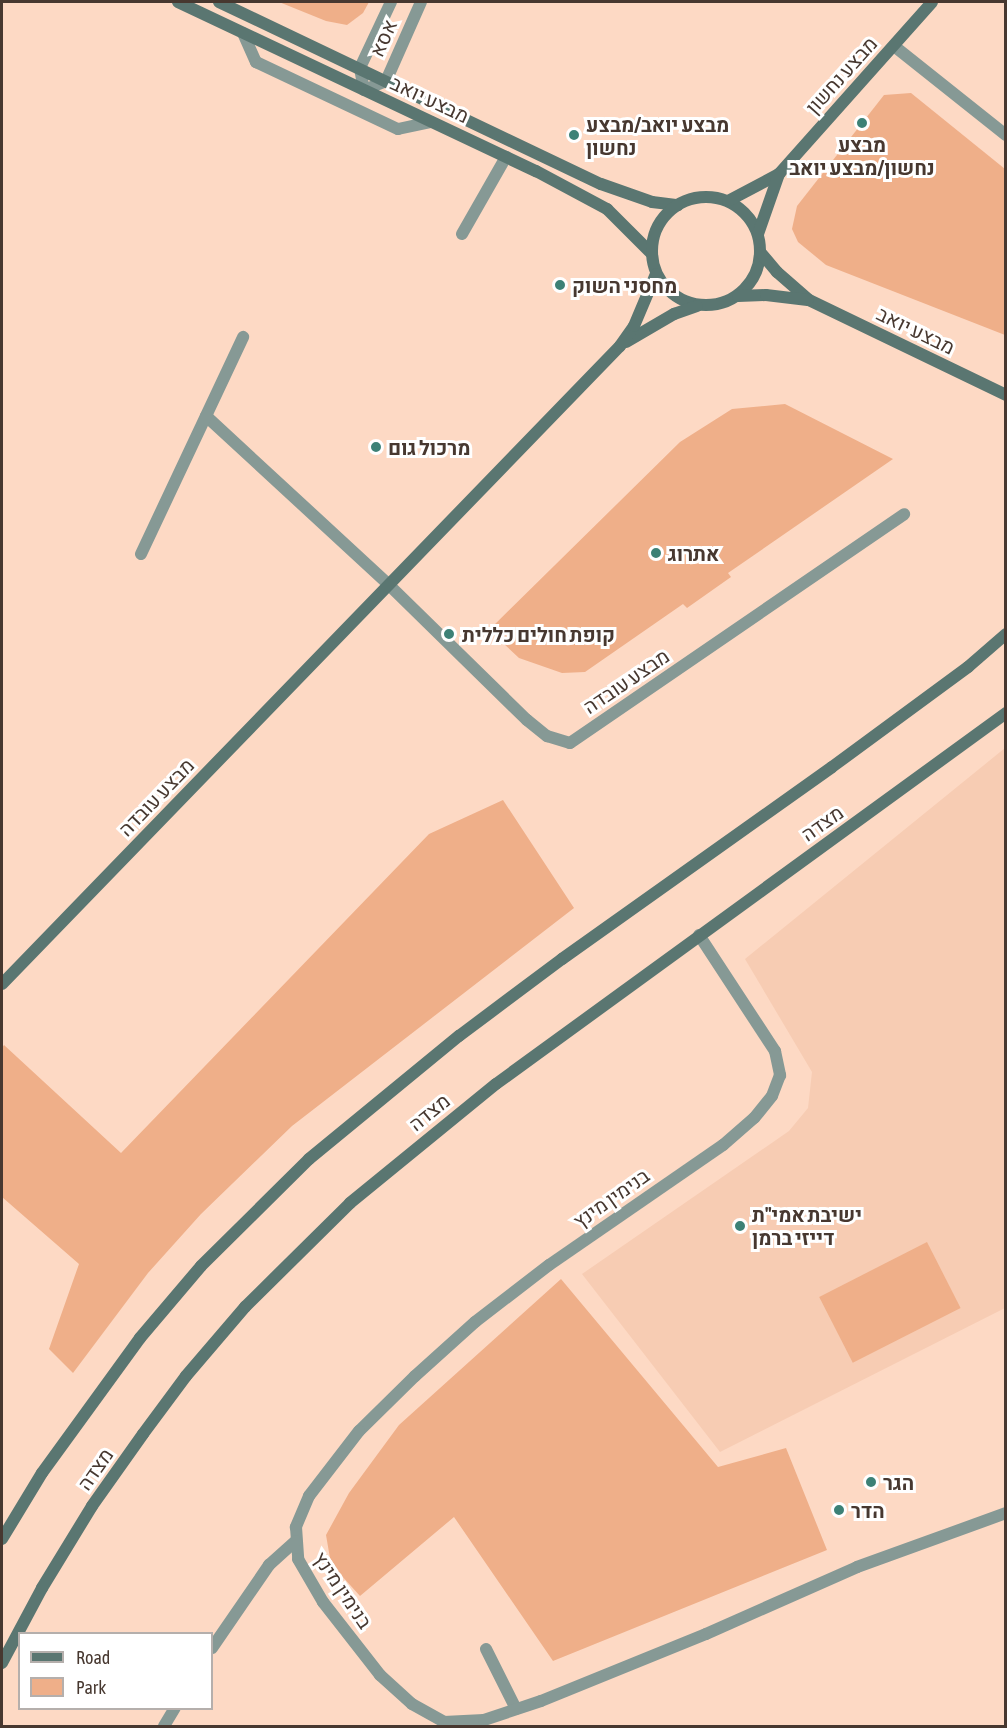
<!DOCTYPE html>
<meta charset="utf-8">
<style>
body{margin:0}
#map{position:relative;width:1007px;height:1728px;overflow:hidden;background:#fdd9c4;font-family:"Asap Condensed",Heebo,sans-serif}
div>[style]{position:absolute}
.built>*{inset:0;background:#f7ccb3}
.green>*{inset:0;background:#efaf89;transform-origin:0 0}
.lane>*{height:12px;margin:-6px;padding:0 6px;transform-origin:6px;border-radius:6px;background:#869995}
.street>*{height:12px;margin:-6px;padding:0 6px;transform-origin:6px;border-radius:6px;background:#869995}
.secondary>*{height:12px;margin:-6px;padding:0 6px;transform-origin:6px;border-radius:6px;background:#5a7671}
.secondary>.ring{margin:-6px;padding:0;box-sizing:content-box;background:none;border:12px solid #5a7671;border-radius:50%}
.dots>*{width:16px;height:16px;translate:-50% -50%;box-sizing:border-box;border:3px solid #fff;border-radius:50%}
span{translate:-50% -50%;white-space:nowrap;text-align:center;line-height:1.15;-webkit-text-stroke:6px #fff;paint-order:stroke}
.street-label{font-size:20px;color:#473830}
.poi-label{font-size:20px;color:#473830;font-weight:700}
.left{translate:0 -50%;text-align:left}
.frame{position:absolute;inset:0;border:3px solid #473830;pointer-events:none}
.legend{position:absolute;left:18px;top:1632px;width:195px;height:78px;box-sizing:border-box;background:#fff;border:2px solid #b5afac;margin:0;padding:8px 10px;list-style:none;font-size:18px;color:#473830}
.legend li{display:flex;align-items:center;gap:12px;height:30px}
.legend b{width:30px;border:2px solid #b5afac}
</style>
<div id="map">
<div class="built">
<i style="clip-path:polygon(1005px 748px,1005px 1308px,720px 1452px,582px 1274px,789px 1131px,808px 1108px,812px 1072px,745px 959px)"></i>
</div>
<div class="green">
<i style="clip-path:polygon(279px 2px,369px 2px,363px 13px,347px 25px,326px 21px)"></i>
<i style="clip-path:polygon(911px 93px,1005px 169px,1005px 335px,826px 265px,798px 242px,792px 229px,797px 206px,884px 95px)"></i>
<i style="clip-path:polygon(785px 404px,893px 459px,728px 573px,731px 577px,687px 608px,683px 604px,585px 672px,562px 673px,519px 658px,489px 630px,680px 442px,732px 409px)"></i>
<i style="clip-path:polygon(503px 800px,574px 908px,292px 1126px,201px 1214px,148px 1273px,73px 1373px,49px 1349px,79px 1264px,2px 1197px,2px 1048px,4px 1045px,121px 1153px,429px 834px)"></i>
<i style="left:927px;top:1242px;width:74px;height:121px;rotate:63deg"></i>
<i style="clip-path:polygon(561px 1279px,718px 1467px,786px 1448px,827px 1550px,553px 1661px,454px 1517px,360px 1596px,331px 1564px,326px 1535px,349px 1493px,399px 1425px)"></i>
</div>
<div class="lane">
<i style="left:243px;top:33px;width:32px;rotate:66deg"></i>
<i style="left:256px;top:62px;width:157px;rotate:25.3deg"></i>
<i style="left:398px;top:129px;width:34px;rotate:-12deg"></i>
<i style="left:894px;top:46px;width:143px;rotate:38.5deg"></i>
<i style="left:462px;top:234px;width:89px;rotate:-60.3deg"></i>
<i style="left:206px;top:416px;width:249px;rotate:42.7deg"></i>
<i style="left:141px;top:554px;width:240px;rotate:-64.8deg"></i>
<i style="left:486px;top:1649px;width:67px;rotate:63.4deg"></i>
</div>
<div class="street">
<i style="left:391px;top:2px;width:73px;rotate:115.2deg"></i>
<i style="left:360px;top:68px;width:22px;rotate:80deg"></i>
<i style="left:364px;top:90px;width:24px;rotate:-22deg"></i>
<i style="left:386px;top:81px;width:86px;rotate:-66.1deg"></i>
<i style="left:389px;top:585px;width:193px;rotate:44.4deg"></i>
<i style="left:527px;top:720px;width:26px;rotate:39deg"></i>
<i style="left:547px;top:736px;width:24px;rotate:17deg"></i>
<i style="left:570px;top:743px;width:405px;rotate:-34.4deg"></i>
<i style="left:699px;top:935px;width:139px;rotate:56.8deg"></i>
<i style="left:775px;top:1051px;width:25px;rotate:78deg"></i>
<i style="left:780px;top:1075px;width:22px;rotate:111deg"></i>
<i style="left:772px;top:1096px;width:28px;rotate:129deg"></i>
<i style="left:754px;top:1118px;width:41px;rotate:138.9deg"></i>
<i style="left:723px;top:1145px;width:211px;rotate:145.4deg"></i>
<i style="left:549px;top:1265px;width:93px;rotate:142.4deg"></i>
<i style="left:475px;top:1322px;width:81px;rotate:138deg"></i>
<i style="left:415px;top:1376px;width:78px;rotate:135.5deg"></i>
<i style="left:359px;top:1431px;width:82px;rotate:127.6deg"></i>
<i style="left:309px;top:1496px;width:34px;rotate:113deg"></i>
<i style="left:296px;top:1527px;width:32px;rotate:86deg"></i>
<i style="left:298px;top:1559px;width:50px;rotate:59.8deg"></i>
<i style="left:323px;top:1602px;width:93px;rotate:52deg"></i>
<i style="left:380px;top:1675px;width:43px;rotate:42.2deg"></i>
<i style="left:412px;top:1704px;width:37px;rotate:29deg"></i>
<i style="left:444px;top:1722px;width:40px;rotate:-2.9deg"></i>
<i style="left:484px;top:1720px;width:60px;rotate:-18.4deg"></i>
<i style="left:541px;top:1701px;width:178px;rotate:-22.1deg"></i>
<i style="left:706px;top:1634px;width:165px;rotate:-23.9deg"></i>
<i style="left:857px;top:1567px;width:158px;rotate:-19.9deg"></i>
<i style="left:212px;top:1648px;width:101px;rotate:-55.5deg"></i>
<i style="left:269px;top:1565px;width:36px;rotate:-42deg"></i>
<i style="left:164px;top:1726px;width:21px;rotate:-59deg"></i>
</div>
<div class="secondary">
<i style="left:178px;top:2px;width:396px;rotate:25.3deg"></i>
<i style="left:536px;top:171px;width:81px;rotate:28.2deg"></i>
<i style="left:607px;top:209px;width:62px;rotate:45deg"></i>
<i style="left:219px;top:2px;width:423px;rotate:25.5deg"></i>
<i style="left:601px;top:184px;width:54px;rotate:19.4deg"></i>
<i style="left:652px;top:202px;width:26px;rotate:7deg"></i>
<i class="ring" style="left:652px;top:197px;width:96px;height:96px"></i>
<i style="left:728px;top:201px;width:58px;rotate:-27.9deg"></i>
<i style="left:779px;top:174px;width:230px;rotate:-48.3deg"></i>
<i style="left:758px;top:234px;width:64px;rotate:-70.7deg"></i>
<i style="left:761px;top:253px;width:25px;rotate:50deg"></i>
<i style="left:777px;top:272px;width:43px;rotate:41.2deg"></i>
<i style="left:809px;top:300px;width:219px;rotate:25.7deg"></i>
<i style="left:738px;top:296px;width:28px;rotate:-2deg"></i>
<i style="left:766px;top:295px;width:42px;rotate:6.8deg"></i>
<i style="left:626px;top:342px;width:56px;rotate:-30.3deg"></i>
<i style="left:674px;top:314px;width:24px;rotate:-19deg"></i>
<i style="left:2px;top:984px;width:888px;rotate:-45.91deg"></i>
<i style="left:620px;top:346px;width:24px;rotate:-55deg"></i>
<i style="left:634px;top:326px;width:56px;rotate:-67.1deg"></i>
<i style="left:2px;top:1539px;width:77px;rotate:-58.8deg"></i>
<i style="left:42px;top:1473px;width:167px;rotate:-54deg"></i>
<i style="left:140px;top:1338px;width:94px;rotate:-49.7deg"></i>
<i style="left:201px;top:1266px;width:152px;rotate:-44.7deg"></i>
<i style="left:309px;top:1159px;width:194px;rotate:-39.4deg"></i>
<i style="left:459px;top:1036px;width:129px;rotate:-36.8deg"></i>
<i style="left:562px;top:959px;width:331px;rotate:-35.4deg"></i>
<i style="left:832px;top:767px;width:169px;rotate:-36.3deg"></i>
<i style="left:968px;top:667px;width:50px;rotate:-41deg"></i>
<i style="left:2px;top:1663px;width:85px;rotate:-61.9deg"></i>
<i style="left:42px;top:1588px;width:96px;rotate:-58.6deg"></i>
<i style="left:92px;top:1506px;width:88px;rotate:-54.7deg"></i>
<i style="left:143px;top:1434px;width:72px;rotate:-53.4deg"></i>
<i style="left:186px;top:1376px;width:91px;rotate:-49.5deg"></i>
<i style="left:245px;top:1307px;width:148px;rotate:-44.7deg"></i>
<i style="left:350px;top:1203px;width:188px;rotate:-39.2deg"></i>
<i style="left:496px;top:1084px;width:631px;rotate:-36.03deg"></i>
</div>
<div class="dots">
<i style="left:862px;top:123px;background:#3d8176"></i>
<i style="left:574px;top:135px;background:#3d8176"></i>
<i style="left:560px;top:285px;background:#3d8176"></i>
<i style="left:376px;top:447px;background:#3d8176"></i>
<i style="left:656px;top:553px;background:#3d8176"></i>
<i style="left:449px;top:634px;background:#3d8176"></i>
<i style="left:740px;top:1226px;background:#3d8176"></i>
<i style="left:871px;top:1482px;background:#3d8176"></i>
<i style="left:839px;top:1510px;background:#3d8176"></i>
</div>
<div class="street-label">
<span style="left:383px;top:38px;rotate:-66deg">אסא</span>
<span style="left:841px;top:75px;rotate:-48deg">מבצע נחשון</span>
<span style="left:430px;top:99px;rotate:25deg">מבצע יואב</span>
<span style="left:916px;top:330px;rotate:26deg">מבצע יואב</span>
<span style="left:626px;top:681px;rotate:-34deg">מבצע עובדה</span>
<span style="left:156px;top:797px;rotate:-46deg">מבצע עובדה</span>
<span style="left:822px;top:823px;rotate:-35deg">מצדה</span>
<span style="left:429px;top:1112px;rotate:-39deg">מצדה</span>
<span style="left:611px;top:1198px;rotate:-35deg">בנימין מינץ</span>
<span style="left:95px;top:1469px;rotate:-55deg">מצדה</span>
<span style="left:343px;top:1590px;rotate:56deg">בנימין מינץ</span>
</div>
<div class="poi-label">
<span class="left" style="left:586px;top:136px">מבצע יואב/מבצע<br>נחשון</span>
<span style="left:862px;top:156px">מבצע<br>נחשון/מבצע יואב</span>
<span class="left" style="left:572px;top:285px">מחסני השוק</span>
<span class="left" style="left:388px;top:447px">מרכול גום</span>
<span class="left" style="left:668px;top:553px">אתרוג</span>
<span class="left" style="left:462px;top:634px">קופת חולים כללית</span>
<span class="left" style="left:752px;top:1226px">ישיבת אמי"ת<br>דייזי ברמן</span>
<span class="left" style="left:883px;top:1482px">הגר</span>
<span class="left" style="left:851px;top:1510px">הדר</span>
</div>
<div class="frame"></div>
<ul class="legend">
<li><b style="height:8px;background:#5a7671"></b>Road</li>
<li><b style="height:16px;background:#efaf89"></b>Park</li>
</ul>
</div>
